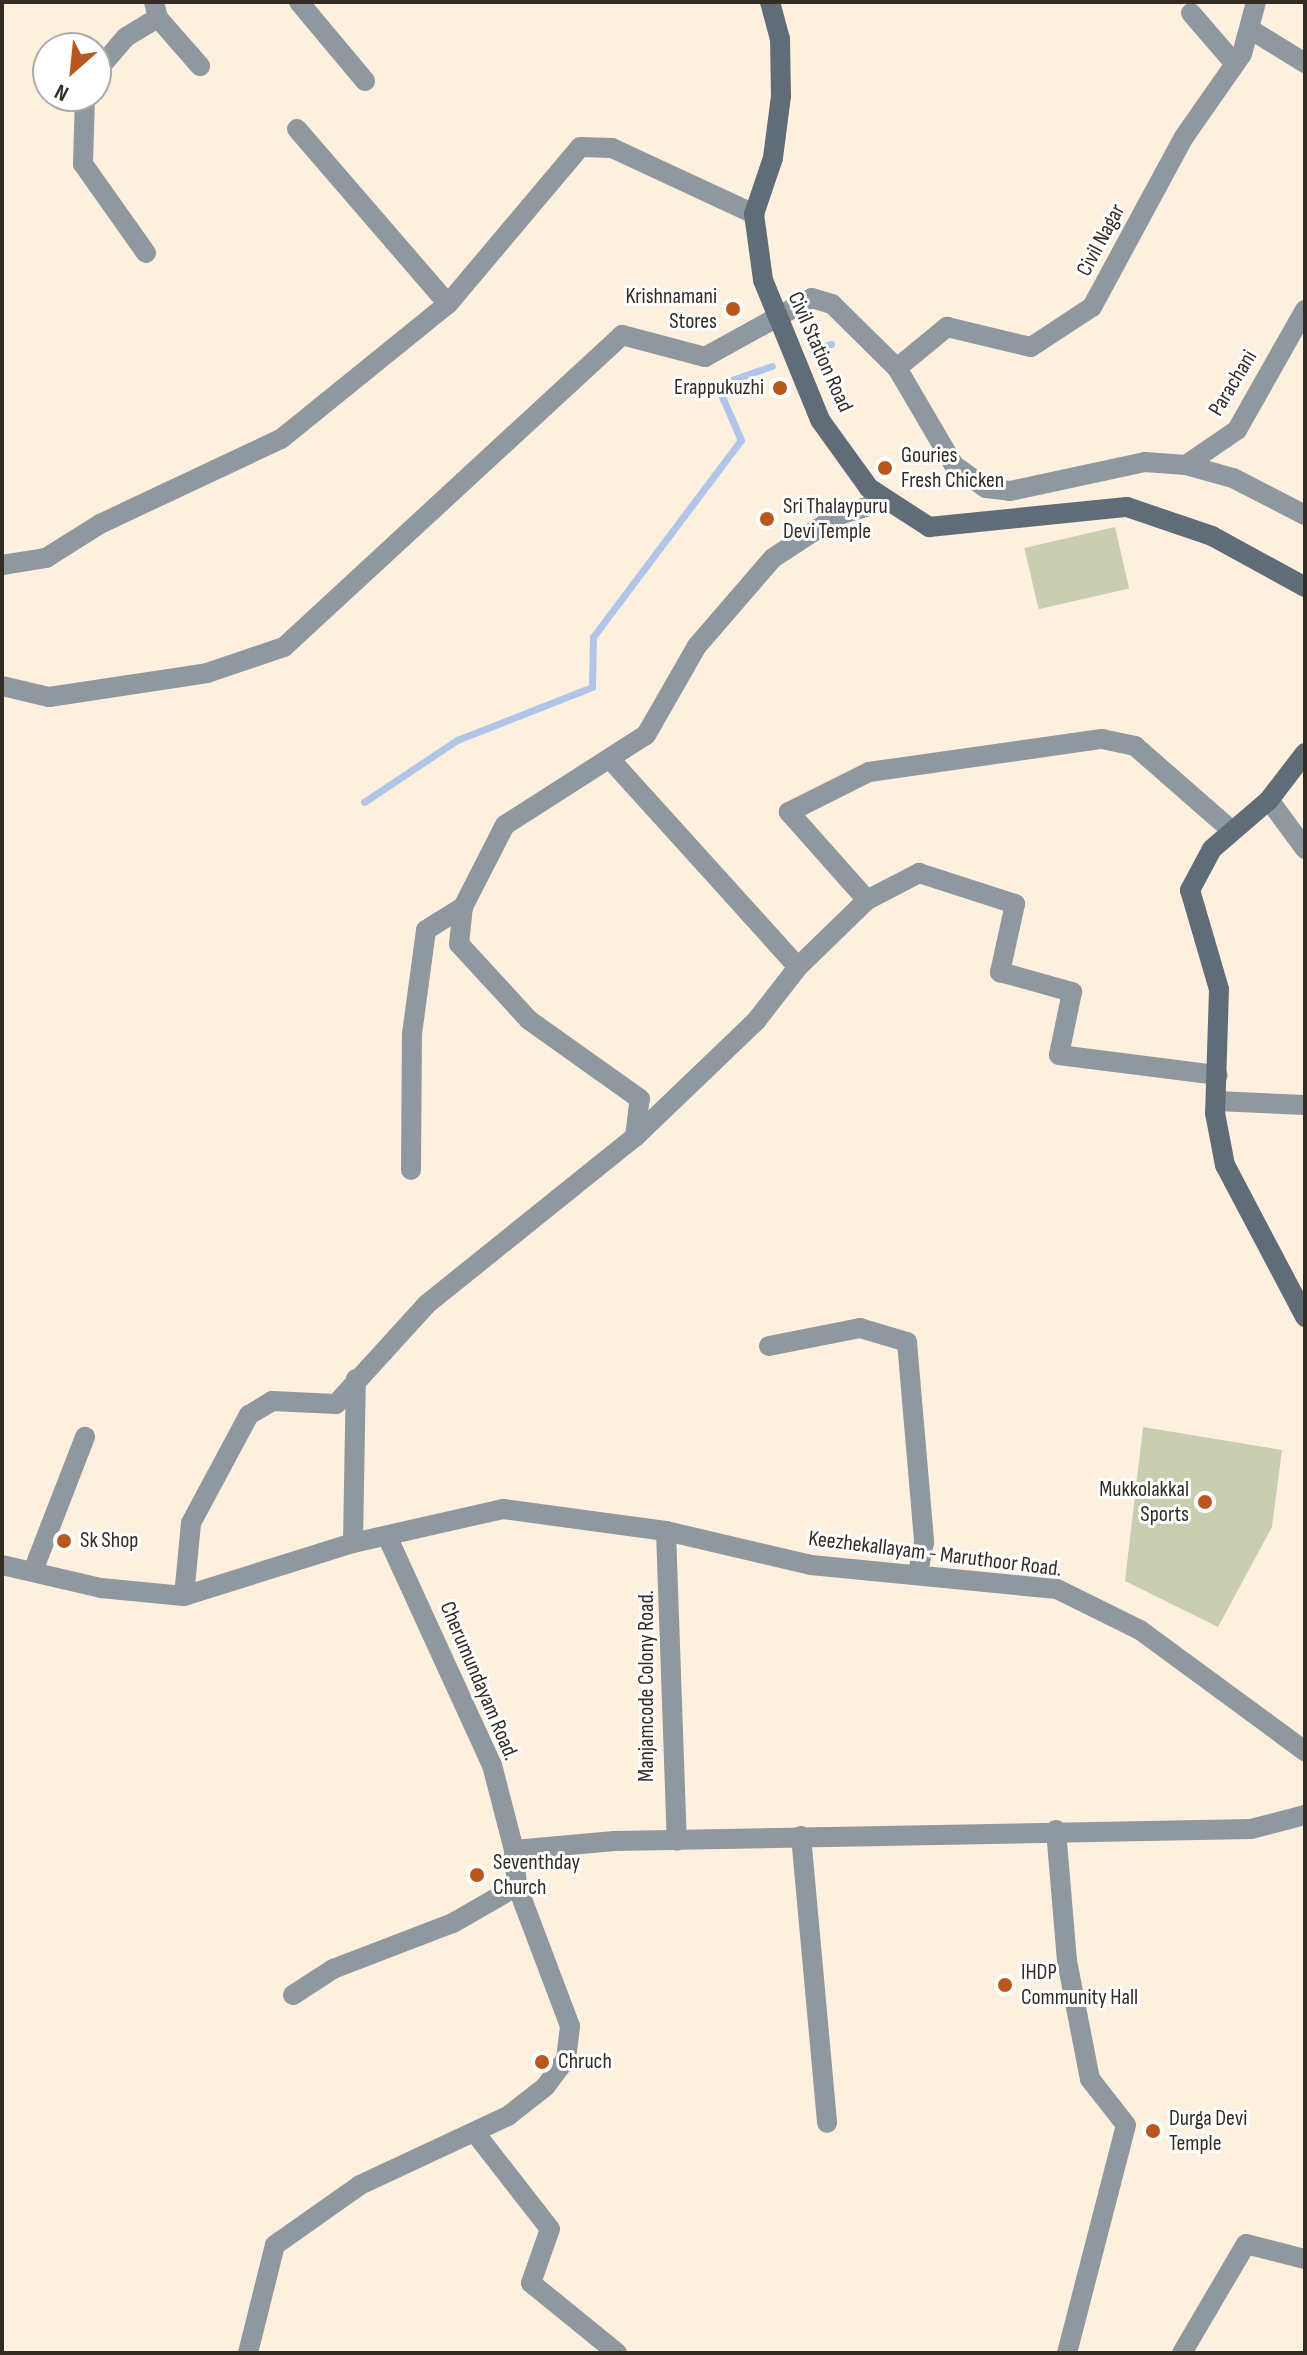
<!DOCTYPE html>
<style>
body{margin:0}
#map{position:relative;width:1307px;height:2355px;overflow:hidden;background:#fef0df;font-family:"Sofia Sans Condensed",sans-serif}
div>[style]{position:absolute}
.green>*{inset:0;background:#caceb0;transform-origin:0 0}
.stream>*{height:7px;margin:-3.5px;padding:0 3.5px;transform-origin:3.5px;border-radius:3.5px;background:#b0c6e9}
.minor>*{height:20px;margin:-10px;padding:0 10px;transform-origin:10px;border-radius:10px;background:#8f979f}
.tertiary>*{height:20px;margin:-10px;padding:0 10px;transform-origin:10px;border-radius:10px;background:#8f979f}
.secondary>*{height:20px;margin:-10px;padding:0 10px;transform-origin:10px;border-radius:10px;background:#606c77}
.dots>*{width:22px;height:22px;translate:-50% -50%;box-sizing:border-box;border:4px solid #fff;border-radius:50%}
span{translate:-50% -50%;white-space:nowrap;text-align:center;line-height:1.15;-webkit-text-stroke:6px #fff;paint-order:stroke}
.street-label{font-size:22px;color:#322c24}
.poi-label{font-size:22px;color:#322c24}
.right{translate:-100% -50%;text-align:right}
.left{translate:0 -50%;text-align:left}
.frame{position:absolute;inset:0;border:4px solid #322c24;pointer-events:none}
.north{position:absolute;left:32px;top:32px;width:80px;height:80px;box-sizing:border-box;background:#fff;border:2px solid #adaba7;border-radius:50%;rotate:207deg;font-size:22px;font-weight:700;line-height:32px;text-align:center;color:#322c24}
.north::after{content:'';display:block;margin:auto;width:28px;height:36px;background:#ba571f;clip-path:polygon(50% 0,100% 100%,50% 72%,0 100%)}
</style>
<div id="map">
<div class="green">
<i style="left:1115px;top:527px;width:63px;height:93px;rotate:77deg"></i>
<i style="clip-path:polygon(1143px 1427px,1282px 1450px,1272px 1527px,1218px 1627px,1125px 1581px)"></i>
</div>
<div class="stream">
<i style="left:812px;top:350px;width:20px;rotate:-18deg"></i>
<i style="left:364px;top:802px;width:112px;rotate:-33.7deg"></i>
<i style="left:457px;top:740px;width:145px;rotate:-21.4deg"></i>
<i style="left:592px;top:687px;width:50px;rotate:-88.9deg"></i>
<i style="left:593px;top:637px;width:246px;rotate:-53.1deg"></i>
<i style="left:741px;top:440px;width:60px;rotate:-113.6deg"></i>
<i style="left:717px;top:385px;width:58px;rotate:-19.1deg"></i>
</div>
<div class="minor">
<i style="left:154px;top:2px;width:16px;rotate:76deg"></i>
<i style="left:158px;top:18px;width:64px;rotate:48.8deg"></i>
<i style="left:299px;top:2px;width:103px;rotate:50.1deg"></i>
<i style="left:1191px;top:13px;width:67px;rotate:49.2deg"></i>
<i style="left:1253px;top:31px;width:61px;rotate:31.6deg"></i>
<i style="left:96px;top:72px;width:46px;rotate:-49.4deg"></i>
<i style="left:126px;top:37px;width:37px;rotate:-31deg"></i>
<i style="left:85px;top:96px;width:68px;rotate:91.7deg"></i>
<i style="left:83px;top:164px;width:109px;rotate:54.7deg"></i>
<i style="left:297px;top:129px;width:231px;rotate:49.2deg"></i>
<i style="left:897px;top:368px;width:65px;rotate:-39.4deg"></i>
<i style="left:947px;top:327px;width:86px;rotate:13.4deg"></i>
<i style="left:1031px;top:347px;width:73px;rotate:-33.3deg"></i>
<i style="left:1092px;top:307px;width:193px;rotate:-61.6deg"></i>
<i style="left:1184px;top:137px;width:101px;rotate:-55.1deg"></i>
<i style="left:1242px;top:54px;width:54px;rotate:-74.9deg"></i>
<i style="left:1186px;top:465px;width:62px;rotate:-34.5deg"></i>
<i style="left:1237px;top:430px;width:138px;rotate:-60.5deg"></i>
<i style="left:2px;top:565px;width:45px;rotate:-9deg"></i>
<i style="left:46px;top:558px;width:64px;rotate:-32.2deg"></i>
<i style="left:100px;top:524px;width:200px;rotate:-25.2deg"></i>
<i style="left:281px;top:439px;width:215px;rotate:-39deg"></i>
<i style="left:448px;top:304px;width:205px;rotate:-49.9deg"></i>
<i style="left:580px;top:147px;width:32px;rotate:2deg"></i>
<i style="left:612px;top:148px;width:157px;rotate:24.9deg"></i>
<i style="left:2px;top:686px;width:48px;rotate:13.2deg"></i>
<i style="left:49px;top:697px;width:160px;rotate:-8.6deg"></i>
<i style="left:207px;top:673px;width:81px;rotate:-18.7deg"></i>
<i style="left:284px;top:647px;width:460px;rotate:-42.7deg"></i>
<i style="left:622px;top:335px;width:86px;rotate:14.8deg"></i>
<i style="left:705px;top:357px;width:122px;rotate:-28.9deg"></i>
<i style="left:812px;top:298px;width:21px;rotate:17deg"></i>
<i style="left:832px;top:304px;width:91px;rotate:44.6deg"></i>
<i style="left:897px;top:368px;width:113px;rotate:59.6deg"></i>
<i style="left:954px;top:465px;width:39px;rotate:36deg"></i>
<i style="left:986px;top:488px;width:24px;rotate:7deg"></i>
<i style="left:1010px;top:491px;width:138px;rotate:-12.1deg"></i>
<i style="left:1145px;top:462px;width:41px;rotate:4.2deg"></i>
<i style="left:1186px;top:465px;width:49px;rotate:15.5deg"></i>
<i style="left:1233px;top:478px;width:81px;rotate:27.2deg"></i>
<i style="left:610px;top:759px;width:280px;rotate:47.9deg"></i>
<i style="left:798px;top:967px;width:96px;rotate:-44.2deg"></i>
<i style="left:867px;top:900px;width:118px;rotate:-131.6deg"></i>
<i style="left:789px;top:812px;width:89px;rotate:-26.6deg"></i>
<i style="left:869px;top:772px;width:235px;rotate:-8.1deg"></i>
<i style="left:1102px;top:739px;width:34px;rotate:12deg"></i>
<i style="left:1135px;top:746px;width:128px;rotate:41.2deg"></i>
<i style="left:1269px;top:800px;width:61px;rotate:53.7deg"></i>
<i style="left:867px;top:900px;width:59px;rotate:-27.4deg"></i>
<i style="left:919px;top:873px;width:101px;rotate:17.9deg"></i>
<i style="left:1015px;top:904px;width:70px;rotate:102.4deg"></i>
<i style="left:1000px;top:972px;width:75px;rotate:15.5deg"></i>
<i style="left:1072px;top:992px;width:64px;rotate:101.7deg"></i>
<i style="left:1059px;top:1055px;width:160px;rotate:7.2deg"></i>
<i style="left:1216px;top:1101px;width:89px;rotate:2.6deg"></i>
<i style="left:635px;top:1137px;width:168px;rotate:-43.8deg"></i>
<i style="left:756px;top:1021px;width:68px;rotate:-52.1deg"></i>
<i style="left:411px;top:1170px;width:136px;rotate:-89.6deg"></i>
<i style="left:412px;top:1034px;width:105px;rotate:-82.3deg"></i>
<i style="left:426px;top:930px;width:44px;rotate:-31.9deg"></i>
<i style="left:769px;top:1346px;width:93px;rotate:-11.2deg"></i>
<i style="left:860px;top:1328px;width:49px;rotate:16.6deg"></i>
<i style="left:907px;top:1342px;width:201px;rotate:85.1deg"></i>
<i style="left:924px;top:1542px;width:31px;rotate:101deg"></i>
<i style="left:666px;top:1531px;width:310px;rotate:88deg"></i>
<i style="left:387px;top:1536px;width:252px;rotate:65.4deg"></i>
<i style="left:492px;top:1765px;width:88px;rotate:75.5deg"></i>
<i style="left:353px;top:1543px;width:164px;rotate:-89deg"></i>
<i style="left:33px;top:1571px;width:144px;rotate:-68.8deg"></i>
<i style="left:184px;top:1596px;width:73px;rotate:-84.5deg"></i>
<i style="left:191px;top:1523px;width:123px;rotate:-61.8deg"></i>
<i style="left:249px;top:1415px;width:27px;rotate:-31deg"></i>
<i style="left:272px;top:1401px;width:64px;rotate:2.7deg"></i>
<i style="left:336px;top:1404px;width:135px;rotate:-47.7deg"></i>
<i style="left:427px;top:1304px;width:267px;rotate:-38.8deg"></i>
<i style="left:635px;top:1137px;width:38px;rotate:-83deg"></i>
<i style="left:640px;top:1099px;width:136px;rotate:-144.6deg"></i>
<i style="left:529px;top:1020px;width:103px;rotate:-132.6deg"></i>
<i style="left:459px;top:944px;width:37px;rotate:-84deg"></i>
<i style="left:463px;top:907px;width:92px;rotate:-62.9deg"></i>
<i style="left:505px;top:825px;width:167px;rotate:-32.6deg"></i>
<i style="left:646px;top:735px;width:103px;rotate:-60.2deg"></i>
<i style="left:697px;top:646px;width:116px;rotate:-49.2deg"></i>
<i style="left:773px;top:558px;width:79px;rotate:-33.1deg"></i>
<i style="left:839px;top:515px;width:46px;rotate:-16.5deg"></i>
<i style="left:1056px;top:1830px;width:131px;rotate:85.2deg"></i>
<i style="left:1067px;top:1961px;width:120px;rotate:79deg"></i>
<i style="left:1090px;top:2079px;width:58px;rotate:52deg"></i>
<i style="left:1126px;top:2125px;width:236px;rotate:104.5deg"></i>
<i style="left:801px;top:1836px;width:288px;rotate:84.8deg"></i>
<i style="left:293px;top:1995px;width:48px;rotate:-33deg"></i>
<i style="left:333px;top:1969px;width:129px;rotate:-21deg"></i>
<i style="left:453px;top:1923px;width:74px;rotate:-30deg"></i>
<i style="left:517px;top:1886px;width:36px;rotate:-95deg"></i>
<i style="left:514px;top:1850px;width:101px;rotate:-5.1deg"></i>
<i style="left:615px;top:1841px;width:636px;rotate:-1.08deg"></i>
<i style="left:1251px;top:1829px;width:56px;rotate:-14.5deg"></i>
<i style="left:476px;top:2134px;width:120px;rotate:52.1deg"></i>
<i style="left:550px;top:2229px;width:57px;rotate:109.4deg"></i>
<i style="left:531px;top:2283px;width:111px;rotate:39.1deg"></i>
<i style="left:248px;top:2353px;width:111px;rotate:-76deg"></i>
<i style="left:275px;top:2245px;width:104px;rotate:-35.2deg"></i>
<i style="left:360px;top:2185px;width:163px;rotate:-25deg"></i>
<i style="left:508px;top:2116px;width:47px;rotate:-38.1deg"></i>
<i style="left:545px;top:2087px;width:35px;rotate:-53deg"></i>
<i style="left:566px;top:2059px;width:33px;rotate:-83deg"></i>
<i style="left:570px;top:2026px;width:150px;rotate:-110.7deg"></i>
<i style="left:1182px;top:2353px;width:126px;rotate:-59.6deg"></i>
<i style="left:1246px;top:2244px;width:61px;rotate:14.3deg"></i>
</div>
<div class="tertiary">
<i style="left:2px;top:1565px;width:102px;rotate:13.1deg"></i>
<i style="left:101px;top:1588px;width:83px;rotate:5.5deg"></i>
<i style="left:184px;top:1596px;width:177px;rotate:-17.4deg"></i>
<i style="left:353px;top:1543px;width:154px;rotate:-12.8deg"></i>
<i style="left:503px;top:1509px;width:164px;rotate:7.7deg"></i>
<i style="left:666px;top:1531px;width:149px;rotate:13.2deg"></i>
<i style="left:811px;top:1565px;width:247px;rotate:5.6deg"></i>
<i style="left:1057px;top:1589px;width:93px;rotate:26.3deg"></i>
<i style="left:1140px;top:1630px;width:205px;rotate:36.3deg"></i>
</div>
<div class="secondary">
<i style="left:770px;top:2px;width:38px;rotate:75deg"></i>
<i style="left:780px;top:39px;width:57px;rotate:89deg"></i>
<i style="left:781px;top:96px;width:63px;rotate:97.4deg"></i>
<i style="left:773px;top:158px;width:59px;rotate:108.7deg"></i>
<i style="left:754px;top:214px;width:67px;rotate:82.2deg"></i>
<i style="left:763px;top:280px;width:151px;rotate:67.8deg"></i>
<i style="left:820px;top:420px;width:84px;rotate:54.2deg"></i>
<i style="left:869px;top:488px;width:72px;rotate:33deg"></i>
<i style="left:929px;top:527px;width:199px;rotate:-5.8deg"></i>
<i style="left:1127px;top:507px;width:90px;rotate:18.8deg"></i>
<i style="left:1212px;top:536px;width:106px;rotate:28.7deg"></i>
<i style="left:1305px;top:753px;width:59px;rotate:127.5deg"></i>
<i style="left:1269px;top:800px;width:75px;rotate:139.3deg"></i>
<i style="left:1212px;top:849px;width:47px;rotate:118.2deg"></i>
<i style="left:1190px;top:890px;width:103px;rotate:73.7deg"></i>
<i style="left:1219px;top:989px;width:124px;rotate:91.8deg"></i>
<i style="left:1215px;top:1113px;width:53px;rotate:79.1deg"></i>
<i style="left:1225px;top:1165px;width:172px;rotate:62.2deg"></i>
</div>
<div class="dots">
<i style="left:733px;top:309px;background:#ba571f"></i>
<i style="left:780px;top:388px;background:#ba571f"></i>
<i style="left:885px;top:468px;background:#ba571f"></i>
<i style="left:767px;top:519px;background:#ba571f"></i>
<i style="left:1205px;top:1502px;background:#ba571f"></i>
<i style="left:64px;top:1541px;background:#ba571f"></i>
<i style="left:477px;top:1875px;background:#ba571f"></i>
<i style="left:1005px;top:1985px;background:#ba571f"></i>
<i style="left:542px;top:2062px;background:#ba571f"></i>
<i style="left:1153px;top:2131px;background:#ba571f"></i>
</div>
<div class="street-label">
<span style="left:1101px;top:240px;rotate:-62deg">Civil Nagar</span>
<span style="left:820px;top:352px;rotate:66deg">Civil Station Road</span>
<span style="left:1233px;top:383px;rotate:-59deg">Parachani</span>
<span style="left:935px;top:1554px;rotate:7deg">Keezhekallayam - Maruthoor Road.</span>
<span style="left:479px;top:1681px;rotate:67deg">Cherumundayam Road.</span>
<span style="left:647px;top:1686px;rotate:-90deg">Manjamcode Colony Road.</span>
</div>
<div class="poi-label">
<span class="right" style="left:717px;top:309px">Krishnamani<br>Stores</span>
<span class="right" style="left:764px;top:388px">Erappukuzhi</span>
<span class="left" style="left:901px;top:468px">Gouries<br>Fresh Chicken</span>
<span class="left" style="left:783px;top:519px">Sri Thalaypuru<br>Devi Temple</span>
<span class="right" style="left:1189px;top:1502px">Mukkolakkal<br>Sports</span>
<span class="left" style="left:80px;top:1541px">Sk Shop</span>
<span class="left" style="left:493px;top:1875px">Seventhday<br>Church</span>
<span class="left" style="left:1021px;top:1985px">IHDP<br>Community Hall</span>
<span class="left" style="left:558px;top:2062px">Chruch</span>
<span class="left" style="left:1169px;top:2131px">Durga Devi<br>Temple</span>
</div>
<div class="frame"></div>
<div class="north">N</div>
</div>
